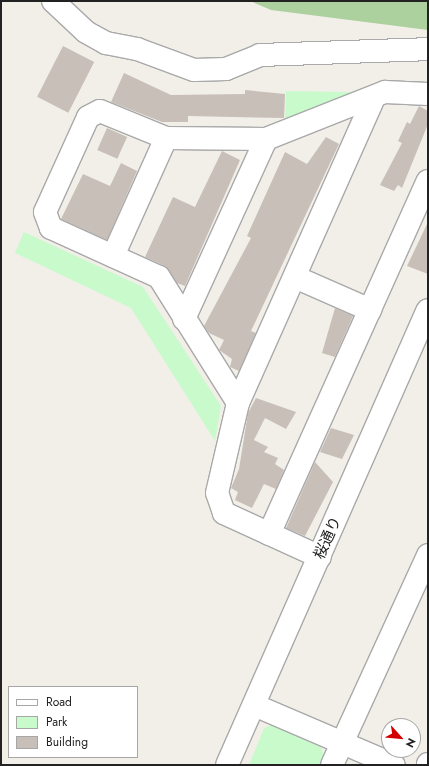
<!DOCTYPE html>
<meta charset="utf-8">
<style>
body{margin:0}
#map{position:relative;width:429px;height:766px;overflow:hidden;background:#f2efe9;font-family:Jost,"Noto Sans JP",sans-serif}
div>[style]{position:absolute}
.forest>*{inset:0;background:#add19e}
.park>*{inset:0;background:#c8facc}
.building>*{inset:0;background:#c7bfb8;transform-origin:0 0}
.roads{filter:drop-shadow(1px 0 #a9a9a9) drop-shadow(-1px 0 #a9a9a9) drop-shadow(0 1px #a9a9a9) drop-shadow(0 -1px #a9a9a9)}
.minor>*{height:22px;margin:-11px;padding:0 11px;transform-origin:11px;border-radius:11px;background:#fff}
span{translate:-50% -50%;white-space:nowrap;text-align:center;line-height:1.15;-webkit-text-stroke:3px #fff;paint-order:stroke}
.street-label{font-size:15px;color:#222}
.frame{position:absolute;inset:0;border:2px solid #222;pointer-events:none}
.legend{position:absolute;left:8px;top:686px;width:130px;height:72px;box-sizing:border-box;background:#fff;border:1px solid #a7a7a7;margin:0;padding:5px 7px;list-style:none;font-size:12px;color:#222}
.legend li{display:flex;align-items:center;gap:8px;height:20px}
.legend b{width:20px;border:1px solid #a7a7a7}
.north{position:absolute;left:381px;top:718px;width:40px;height:40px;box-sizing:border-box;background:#fff;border:1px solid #a7a7a7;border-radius:50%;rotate:117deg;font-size:11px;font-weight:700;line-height:16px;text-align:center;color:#222}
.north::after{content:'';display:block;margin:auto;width:14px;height:18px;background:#d40000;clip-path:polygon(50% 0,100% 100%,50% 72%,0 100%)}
</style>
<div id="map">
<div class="forest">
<i style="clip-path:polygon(250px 1px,428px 1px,428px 30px,271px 10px)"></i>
</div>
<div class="park">
<i style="clip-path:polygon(286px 91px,349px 92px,351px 98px,285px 123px)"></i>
<i style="clip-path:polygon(24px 232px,143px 287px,221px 406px,215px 441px,131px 308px,15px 253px)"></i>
<i style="clip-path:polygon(271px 725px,321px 747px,325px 759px,322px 765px,249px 765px,264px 728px)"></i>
</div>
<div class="building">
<i style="left:63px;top:46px;width:35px;height:57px;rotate:27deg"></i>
<i style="clip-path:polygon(124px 73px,171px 95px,245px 94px,245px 90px,285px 94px,284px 118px,188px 116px,188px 122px,162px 122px,111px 102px)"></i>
<i style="clip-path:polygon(419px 106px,428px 111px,428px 124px,402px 188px,398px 185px,394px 191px,380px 185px,402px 143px,398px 141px,407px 122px,410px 124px)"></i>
<i style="left:107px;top:128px;width:22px;height:24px;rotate:24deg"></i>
<i style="clip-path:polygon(326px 137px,339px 144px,251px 331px,256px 333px,239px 371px,230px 367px,232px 359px,219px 350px,224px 340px,209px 333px,204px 326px,251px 238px,247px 236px,285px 152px,307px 164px)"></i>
<i style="clip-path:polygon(222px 151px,240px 160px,185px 286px,177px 283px,165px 266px,145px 257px,173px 197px,195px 207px)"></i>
<i style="clip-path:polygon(121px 163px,137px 171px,107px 240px,61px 219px,83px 174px,110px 186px)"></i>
<i style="clip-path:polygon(428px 222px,428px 274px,407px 266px)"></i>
<i style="clip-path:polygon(335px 308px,353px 316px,335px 357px,322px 353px)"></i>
<i style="clip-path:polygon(256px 398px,296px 412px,286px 429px,265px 418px,254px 440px,268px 447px,264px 452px,278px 458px,275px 464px,284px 470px,276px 489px,264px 484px,252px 508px,235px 500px,238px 492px,231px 488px,239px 469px,248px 413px)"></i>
<i style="clip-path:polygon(331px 428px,354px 435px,342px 459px,320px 452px)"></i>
<i style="clip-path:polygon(315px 462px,333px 482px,305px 536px,286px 528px)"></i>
</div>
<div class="roads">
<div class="minor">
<i style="left:53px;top:1px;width:45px;rotate:43.2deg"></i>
<i style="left:86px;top:32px;width:23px;rotate:29deg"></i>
<i style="left:106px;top:43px;width:32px;rotate:11deg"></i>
<i style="left:137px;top:49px;width:61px;rotate:20.2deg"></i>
<i style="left:194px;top:70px;width:32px;rotate:-2deg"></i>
<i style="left:226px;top:69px;width:37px;rotate:-22deg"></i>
<i style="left:260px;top:55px;width:168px;rotate:-2deg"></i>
<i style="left:113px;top:256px;width:129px;rotate:-65.8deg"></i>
<i style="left:295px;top:277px;width:82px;rotate:23.7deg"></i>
<i style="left:184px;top:319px;width:198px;rotate:-65.5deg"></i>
<i style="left:238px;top:403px;width:335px;rotate:-66deg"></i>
<i style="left:269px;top:534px;width:387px;rotate:-65.8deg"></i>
<i style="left:320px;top:557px;width:106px;rotate:-155.4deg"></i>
<i style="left:224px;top:513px;width:21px;rotate:-109deg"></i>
<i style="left:217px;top:493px;width:92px;rotate:-76.9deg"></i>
<i style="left:238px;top:403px;width:149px;rotate:-122.1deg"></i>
<i style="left:159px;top:277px;width:119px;rotate:-155.6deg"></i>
<i style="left:51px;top:228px;width:17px;rotate:-111deg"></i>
<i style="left:45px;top:212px;width:104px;rotate:-65.6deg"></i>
<i style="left:88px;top:117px;width:13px;rotate:-27deg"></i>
<i style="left:100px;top:111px;width:71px;rotate:22.2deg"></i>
<i style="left:166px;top:138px;width:100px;rotate:0.6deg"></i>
<i style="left:266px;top:139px;width:128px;rotate:-21.6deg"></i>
<i style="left:385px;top:92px;width:43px;rotate:2.7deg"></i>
<i style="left:254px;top:705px;width:152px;rotate:23.2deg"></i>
<i style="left:227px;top:765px;width:497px;rotate:-66.2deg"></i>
<i style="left:332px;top:765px;width:231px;rotate:-65.4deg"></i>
<i style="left:428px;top:765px;width:1px;rotate:-90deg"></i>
</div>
</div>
<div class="street-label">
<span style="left:328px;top:538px;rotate:-66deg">桜通り</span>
</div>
<div class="frame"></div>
<ul class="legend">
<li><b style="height:5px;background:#fff"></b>Road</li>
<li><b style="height:11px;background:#c8facc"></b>Park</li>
<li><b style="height:11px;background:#c7bfb8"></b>Building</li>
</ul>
<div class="north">N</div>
</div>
